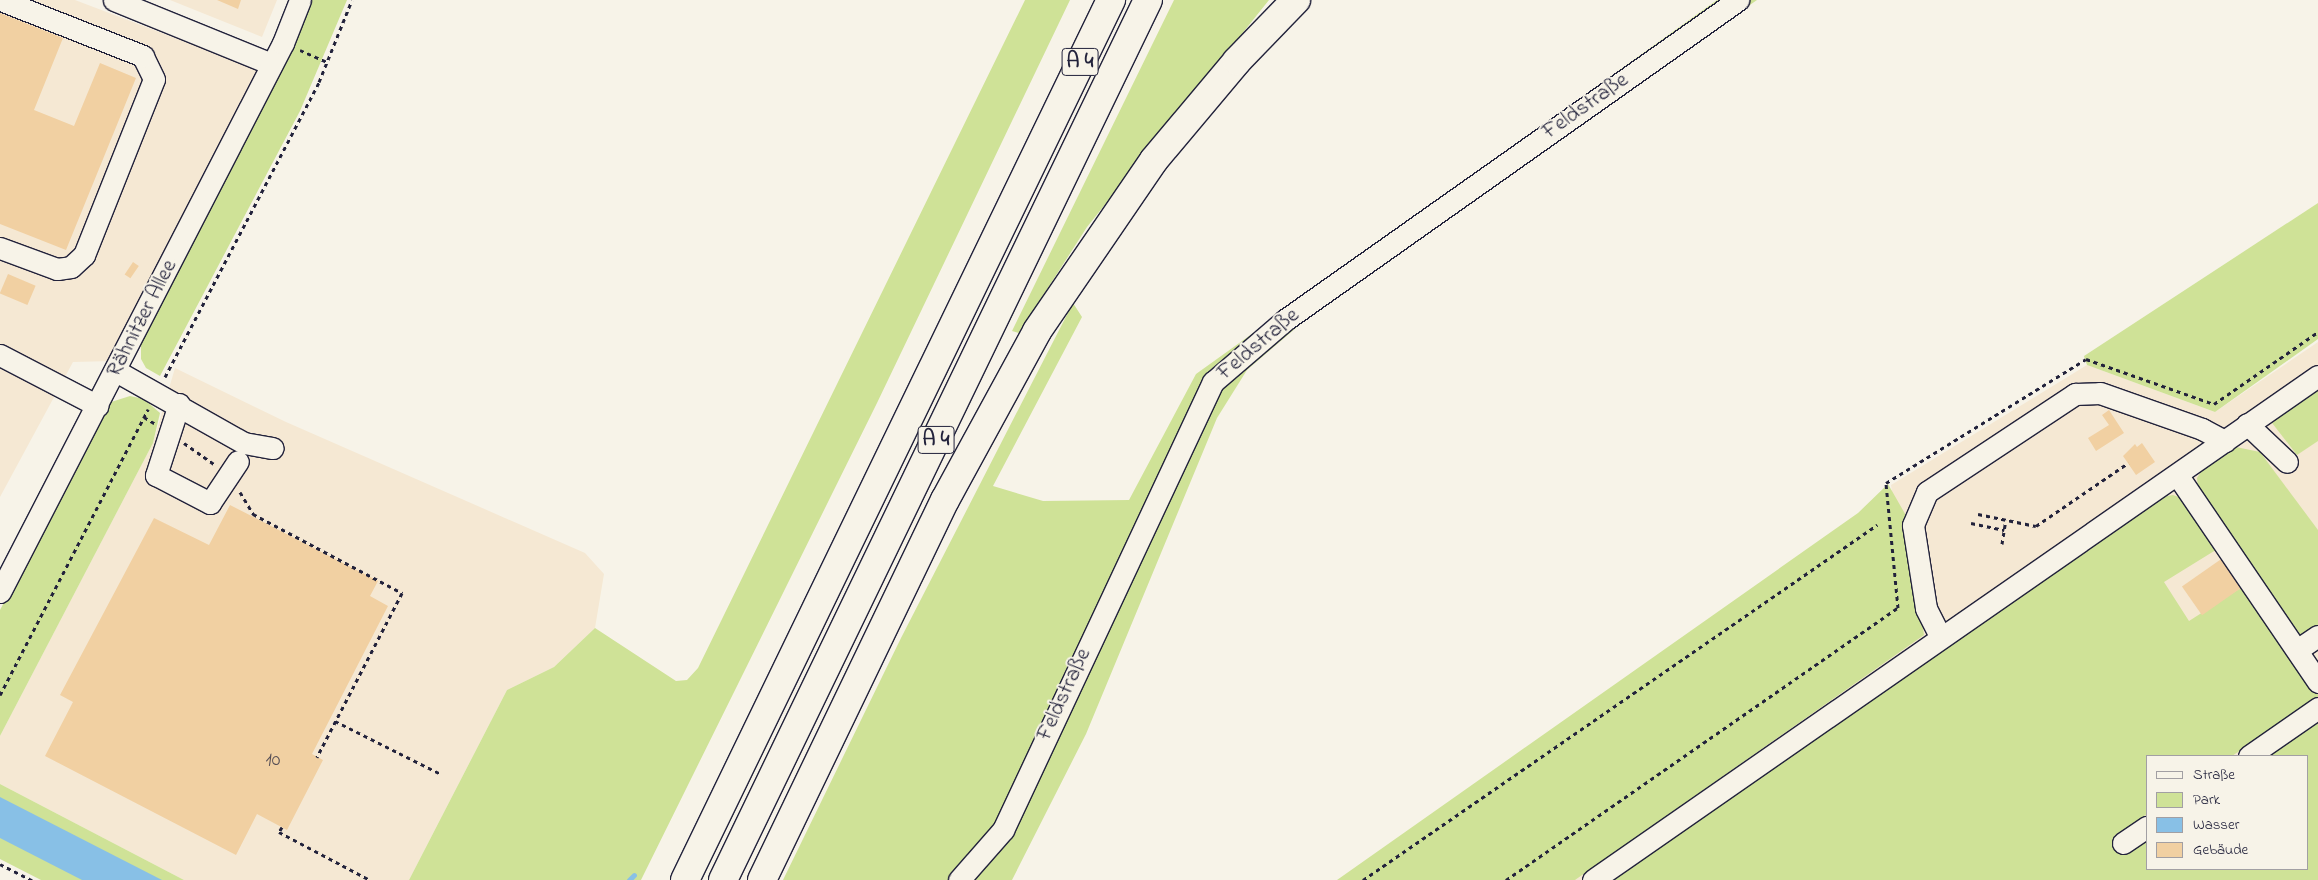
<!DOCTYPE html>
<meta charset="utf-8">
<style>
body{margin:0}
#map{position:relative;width:2318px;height:880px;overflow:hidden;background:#f7f3e8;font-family:"Indie Flower",sans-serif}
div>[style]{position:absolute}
.built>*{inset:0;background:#f5e8d3}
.green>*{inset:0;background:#cfe297}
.water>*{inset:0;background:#88c0e6}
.stream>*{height:5px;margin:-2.5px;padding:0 2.5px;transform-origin:2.5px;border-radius:2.5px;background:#88c0e6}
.building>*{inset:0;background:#f1d0a2;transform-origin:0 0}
.path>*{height:3px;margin-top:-1.5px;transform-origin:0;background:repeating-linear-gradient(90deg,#22223b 0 4px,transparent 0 8px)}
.roads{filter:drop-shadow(1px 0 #22223b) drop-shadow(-1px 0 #22223b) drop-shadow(0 1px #22223b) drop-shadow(0 -1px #22223b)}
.minor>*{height:21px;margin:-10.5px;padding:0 10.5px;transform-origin:10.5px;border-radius:10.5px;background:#f7f3e8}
.highway>*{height:28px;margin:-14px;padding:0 14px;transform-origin:14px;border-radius:14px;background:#f7f3e8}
span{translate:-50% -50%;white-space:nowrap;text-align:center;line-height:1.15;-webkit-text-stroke:4px #f7f3e8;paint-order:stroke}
.number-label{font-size:20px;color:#564e55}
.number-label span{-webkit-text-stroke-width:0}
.shield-label span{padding:1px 4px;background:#f7f3e8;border:1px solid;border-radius:4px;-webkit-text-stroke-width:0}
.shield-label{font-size:21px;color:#22223b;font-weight:700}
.street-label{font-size:22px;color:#22223b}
.legend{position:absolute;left:2146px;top:755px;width:162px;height:115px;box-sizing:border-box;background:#f7f3e8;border:1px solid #a29fa3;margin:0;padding:6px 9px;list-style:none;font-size:15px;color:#22223b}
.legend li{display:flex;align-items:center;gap:10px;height:25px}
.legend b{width:25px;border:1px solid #a29fa3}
</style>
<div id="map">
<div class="built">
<i style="clip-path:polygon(0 0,75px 0,262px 71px,113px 361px,73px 362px,0 497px)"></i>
<i style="clip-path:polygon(170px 0,277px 0,262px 37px)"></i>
<i style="clip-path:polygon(evenodd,2318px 342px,2318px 880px,1556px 880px,1911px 618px,1891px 485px,2087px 365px,2215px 412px,2318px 342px,2147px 756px,2307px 756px,2307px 869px,2147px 869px,2147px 756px)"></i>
<i style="clip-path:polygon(175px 368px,286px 422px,585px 553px,604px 574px,595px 628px,554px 667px,507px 690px,409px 880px,184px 880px,0 784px,0 736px,153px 443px)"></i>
</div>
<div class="green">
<i style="clip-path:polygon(312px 0,347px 0,300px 111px,160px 376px,146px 368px,141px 359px,141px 340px,277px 80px)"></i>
<i style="clip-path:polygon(1025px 0,1070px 0,877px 403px,641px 880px,409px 880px,507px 690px,554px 667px,595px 628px,676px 681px,687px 680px,698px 668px)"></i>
<i style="clip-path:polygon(1174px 0,1269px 0,1087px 227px,1019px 333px,1012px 331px)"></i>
<i style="clip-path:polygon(1717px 0,1757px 0,1339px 291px,1247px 370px,1217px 418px,1086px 734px,1012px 880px,783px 880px,901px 638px,1073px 303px,1082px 317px,993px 486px,1043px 501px,1129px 500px,1196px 374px)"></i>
<i style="clip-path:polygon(2318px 203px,2318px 339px,2215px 412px,2087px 365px,2084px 356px)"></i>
<i style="clip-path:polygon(2318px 383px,2318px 441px,2297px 455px,2269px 419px)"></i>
<i style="clip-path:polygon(130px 396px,144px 399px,160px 413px,153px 443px,0 736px,0 610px,108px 403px)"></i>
<i style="clip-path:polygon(2236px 447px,2260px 452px,2318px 530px,2318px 630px,2294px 639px,2198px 488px,2197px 478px,2202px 470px)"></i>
<i style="clip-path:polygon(1888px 484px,1908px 519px,1924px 635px,1575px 880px,1337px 880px,1858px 513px)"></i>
<i style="clip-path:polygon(2173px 495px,2187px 500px,2219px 548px,2164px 582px,2189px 621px,2247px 584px,2318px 689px,2318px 698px,2232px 756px,2147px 756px,2147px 814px,2114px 836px,2125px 853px,2147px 839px,2147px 869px,2307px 869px,2307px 756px,2268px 756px,2318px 723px,2318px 880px,1606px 880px,2161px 497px)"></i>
<i style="clip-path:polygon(0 784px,184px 880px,41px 880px,0 859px)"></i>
</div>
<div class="water">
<i style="clip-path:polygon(0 797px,162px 880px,82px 880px,0 838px)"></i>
</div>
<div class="stream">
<i style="left:629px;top:880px;width:7px;rotate:-45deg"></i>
</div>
<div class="building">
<i style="clip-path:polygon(217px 0,241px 0,238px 9px)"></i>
<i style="clip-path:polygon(0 13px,63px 38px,34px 110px,74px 126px,100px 63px,136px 78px,66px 250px,0 224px)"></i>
<i style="left:133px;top:262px;width:7px;height:15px;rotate:34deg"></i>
<i style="left:8px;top:274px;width:30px;height:21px;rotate:23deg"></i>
<i style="clip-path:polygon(2109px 410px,2124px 433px,2096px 451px,2088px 438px,2109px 425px,2102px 415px)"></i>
<i style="clip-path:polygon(2142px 443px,2155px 462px,2136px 475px,2123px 456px,2135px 444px,2137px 447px)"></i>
<i style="clip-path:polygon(230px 505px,378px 581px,370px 596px,388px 606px,312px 754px,323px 760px,287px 830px,257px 814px,236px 855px,45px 756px,73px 702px,60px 695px,154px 518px,209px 545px)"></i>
<i style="left:2227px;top:555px;width:35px;height:55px;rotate:55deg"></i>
</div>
<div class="path">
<i style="left:300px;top:50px;width:30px;rotate:24deg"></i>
<i style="left:165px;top:377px;width:333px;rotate:-62.4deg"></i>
<i style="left:319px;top:82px;width:88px;rotate:-68.1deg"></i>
<i style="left:144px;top:417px;width:12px;rotate:31deg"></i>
<i style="left:184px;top:443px;width:37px;rotate:35deg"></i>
<i style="left:240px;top:492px;width:26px;rotate:59deg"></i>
<i style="left:253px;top:514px;width:169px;rotate:27.9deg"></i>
<i style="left:402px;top:593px;width:185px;rotate:117.4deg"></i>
<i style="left:1978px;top:514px;width:59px;rotate:11.7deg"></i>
<i style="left:2036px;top:526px;width:112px;rotate:-34.4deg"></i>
<i style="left:1971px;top:523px;width:34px;rotate:12deg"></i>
<i style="left:2002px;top:544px;width:24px;rotate:-81deg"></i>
<i style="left:0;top:695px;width:322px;rotate:-62.6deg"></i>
<i style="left:335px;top:721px;width:119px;rotate:26.6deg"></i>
<i style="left:282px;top:827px;width:6px;rotate:121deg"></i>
<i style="left:279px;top:832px;width:103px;rotate:27.8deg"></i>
<i style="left:0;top:864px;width:36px;rotate:27deg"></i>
<i style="left:1363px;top:880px;width:625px;rotate:-34.63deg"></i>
<i style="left:1506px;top:880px;width:477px;rotate:-34.8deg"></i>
<i style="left:1898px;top:608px;width:126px;rotate:-95.5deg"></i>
<i style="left:1886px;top:483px;width:235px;rotate:-31.8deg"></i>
<i style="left:2086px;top:359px;width:136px;rotate:19.4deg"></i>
<i style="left:2214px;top:404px;width:126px;rotate:-34.7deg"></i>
</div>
<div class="roads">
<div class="minor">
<i style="left:114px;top:0;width:170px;rotate:22.1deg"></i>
<i style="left:0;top:248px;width:61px;rotate:20.2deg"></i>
<i style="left:57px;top:269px;width:14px;rotate:-8deg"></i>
<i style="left:71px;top:267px;width:18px;rotate:-43deg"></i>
<i style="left:84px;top:255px;width:189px;rotate:-68.3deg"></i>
<i style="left:154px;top:79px;width:25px;rotate:-116deg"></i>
<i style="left:143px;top:56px;width:153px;rotate:-158.5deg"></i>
<i style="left:0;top:355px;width:110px;rotate:27.5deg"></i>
<i style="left:116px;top:371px;width:147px;rotate:29.4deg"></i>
<i style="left:244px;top:443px;width:29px;rotate:10deg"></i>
<i style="left:179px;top:404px;width:75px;rotate:107.9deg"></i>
<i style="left:156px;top:475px;width:61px;rotate:27.4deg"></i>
<i style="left:210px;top:503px;width:50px;rotate:-56.3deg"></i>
<i style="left:2247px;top:424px;width:55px;rotate:43.5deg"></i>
<i style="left:2178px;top:476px;width:249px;rotate:55.8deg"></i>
<i style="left:0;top:592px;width:618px;rotate:-62.73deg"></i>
<i style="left:283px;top:43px;width:46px;rotate:-68.4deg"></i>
<i style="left:1940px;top:636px;width:31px;rotate:-117deg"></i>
<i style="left:1926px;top:608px;width:84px;rotate:-98.9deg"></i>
<i style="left:1913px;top:525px;width:36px;rotate:-67deg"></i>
<i style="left:1927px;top:492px;width:178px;rotate:-33.5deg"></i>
<i style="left:2075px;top:394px;width:25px;rotate:-2deg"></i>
<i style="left:2100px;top:393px;width:108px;rotate:19.4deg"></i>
<i style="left:2202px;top:429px;width:26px;rotate:28deg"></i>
<i style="left:2297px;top:650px;width:25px;rotate:-34deg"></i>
<i style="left:2249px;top:756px;width:84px;rotate:-34.8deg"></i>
<i style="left:2123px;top:843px;width:29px;rotate:-34deg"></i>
<i style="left:959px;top:880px;width:67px;rotate:-48.7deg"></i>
<i style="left:1003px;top:830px;width:495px;rotate:-64.9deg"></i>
<i style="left:1213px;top:382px;width:95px;rotate:-40.7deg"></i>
<i style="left:1285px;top:320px;width:555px;rotate:-35.24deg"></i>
<i style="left:1593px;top:880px;width:883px;rotate:-34.81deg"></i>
</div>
<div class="highway">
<i style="left:685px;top:880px;width:978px;rotate:-64.17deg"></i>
<i style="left:723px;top:880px;width:977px;rotate:-64.22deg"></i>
<i style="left:762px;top:880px;width:422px;rotate:-64.3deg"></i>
<i style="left:945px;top:500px;width:192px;rotate:-61.4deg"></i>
<i style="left:1037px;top:331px;width:207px;rotate:-55.6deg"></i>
<i style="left:1154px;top:160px;width:129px;rotate:-50deg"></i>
<i style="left:1237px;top:61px;width:85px;rotate:-46deg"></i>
</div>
</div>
<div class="number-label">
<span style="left:273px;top:760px">10</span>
</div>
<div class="shield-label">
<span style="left:1080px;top:62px">A 4</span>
<span style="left:936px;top:440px">A 4</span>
</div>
<div class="street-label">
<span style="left:1586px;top:107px;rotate:-35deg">Feldstraße</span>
<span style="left:143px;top:319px;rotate:-63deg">Rähnitzer Allee</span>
<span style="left:1259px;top:345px;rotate:-40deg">Feldstraße</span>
<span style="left:1065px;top:695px;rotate:-65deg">Feldstraße</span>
</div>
<ul class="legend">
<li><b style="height:6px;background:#f7f3e8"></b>Straße</li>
<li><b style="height:14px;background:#cfe297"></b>Park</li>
<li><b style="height:14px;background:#88c0e6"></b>Wasser</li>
<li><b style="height:14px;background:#f1d0a2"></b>Gebäude</li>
</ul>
</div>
